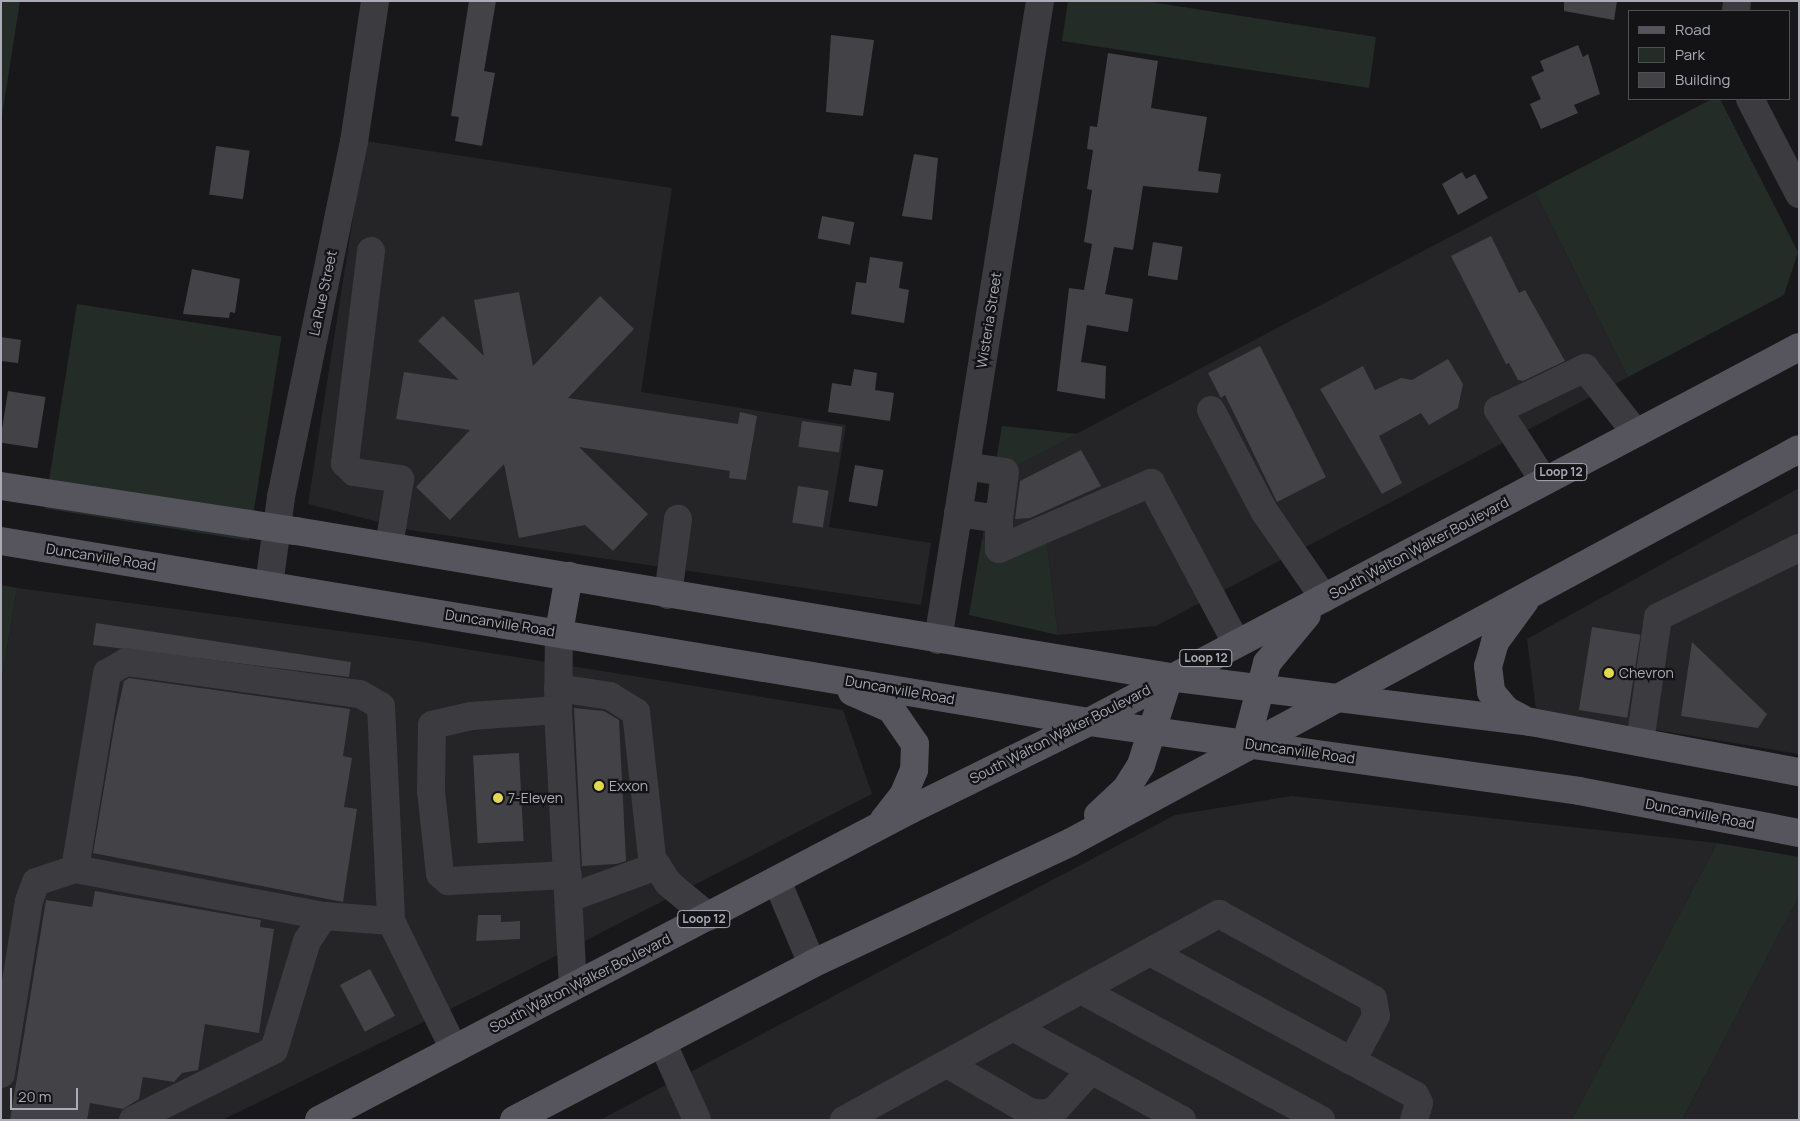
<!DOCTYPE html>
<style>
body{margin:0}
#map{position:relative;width:1800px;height:1121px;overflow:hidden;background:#18181a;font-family:Manrope,sans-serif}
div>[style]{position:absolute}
.built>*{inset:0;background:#252427}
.green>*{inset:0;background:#242c28;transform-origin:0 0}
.building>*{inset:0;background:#434247;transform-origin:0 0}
.minor>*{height:28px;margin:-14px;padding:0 14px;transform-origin:14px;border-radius:14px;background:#3c3b40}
.major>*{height:28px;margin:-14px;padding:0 14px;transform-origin:14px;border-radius:14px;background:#56555d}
.dots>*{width:14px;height:14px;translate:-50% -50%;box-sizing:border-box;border:2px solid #131315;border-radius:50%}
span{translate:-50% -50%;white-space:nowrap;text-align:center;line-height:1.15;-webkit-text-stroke:4.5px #131315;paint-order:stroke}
.shield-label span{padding:1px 4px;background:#131315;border:1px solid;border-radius:4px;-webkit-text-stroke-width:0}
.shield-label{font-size:12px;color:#ababb8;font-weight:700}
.street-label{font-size:14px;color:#ababb8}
.poi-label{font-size:14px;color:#ababb8}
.left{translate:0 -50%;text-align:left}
.frame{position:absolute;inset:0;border:2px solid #ababb8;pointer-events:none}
.legend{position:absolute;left:1628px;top:10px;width:162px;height:90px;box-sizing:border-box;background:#131315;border:1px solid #505056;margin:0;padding:6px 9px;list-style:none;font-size:15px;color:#ababb8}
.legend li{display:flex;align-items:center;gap:10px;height:25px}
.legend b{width:25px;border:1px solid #505056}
.scale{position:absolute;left:10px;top:1088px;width:68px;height:22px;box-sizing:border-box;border:2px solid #ababb8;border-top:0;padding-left:6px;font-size:15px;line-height:18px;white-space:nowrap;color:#ababb8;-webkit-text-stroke:4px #131315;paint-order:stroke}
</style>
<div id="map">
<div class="built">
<i style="clip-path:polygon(365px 141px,672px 188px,641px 392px,846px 425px,829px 527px,931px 543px,921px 605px,410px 530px,308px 504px)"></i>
<i style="clip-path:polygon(1535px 192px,1628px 377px,1156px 626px,1058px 635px,1044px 523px,982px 539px,993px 478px)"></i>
<i style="clip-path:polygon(1799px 488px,1799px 754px,1536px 710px,1527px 639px)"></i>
<i style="clip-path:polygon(17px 588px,416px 641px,843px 710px,872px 794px,481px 994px,222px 1120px,1px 1120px,1px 684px)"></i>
<i style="clip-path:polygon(1292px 796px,1717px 843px,1572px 1120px,600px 1120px,1175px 815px)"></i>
<i style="clip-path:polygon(1799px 896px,1799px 1120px,1682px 1120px)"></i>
</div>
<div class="green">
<i style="clip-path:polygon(1px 1px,20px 1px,1px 122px)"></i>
<i style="clip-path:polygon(1068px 1px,1144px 1px,1376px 37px,1369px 88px,1062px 41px)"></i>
<i style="clip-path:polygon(1712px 99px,1720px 99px,1798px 252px,1784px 295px,1628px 377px,1535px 192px)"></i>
<i style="left:77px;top:304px;width:207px;height:207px;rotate:9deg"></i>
<i style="clip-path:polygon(1002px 426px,1077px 434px,993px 478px)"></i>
<i style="clip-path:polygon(1044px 522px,1058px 635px,969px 615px,982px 539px)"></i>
<i style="clip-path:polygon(1px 585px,17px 588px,1px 684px)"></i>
<i style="clip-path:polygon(1717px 843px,1799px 857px,1799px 896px,1682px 1120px,1572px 1120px)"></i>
</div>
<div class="building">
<i style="clip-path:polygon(469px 1px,496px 1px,484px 71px,495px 73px,482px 146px,455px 141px,459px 117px,451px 116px)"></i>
<i style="clip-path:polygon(1564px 1px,1617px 1px,1614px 20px,1564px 11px)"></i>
<i style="clip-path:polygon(831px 35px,874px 40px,863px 116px,826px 112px)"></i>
<i style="clip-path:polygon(1578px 45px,1583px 57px,1588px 54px,1600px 94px,1574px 105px,1578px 113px,1541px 129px,1530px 104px,1541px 99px,1531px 77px,1544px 71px,1540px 61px)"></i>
<i style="clip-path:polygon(1108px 53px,1158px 61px,1151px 108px,1207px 117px,1198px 171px,1221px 174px,1218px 193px,1143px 186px,1133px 250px,1114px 247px,1105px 294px,1133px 299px,1128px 332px,1087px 325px,1081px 362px,1106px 366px,1105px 399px,1057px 391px,1069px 288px,1084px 290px,1092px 244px,1084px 242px,1092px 190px,1087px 189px,1093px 150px,1087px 149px,1090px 126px,1097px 127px)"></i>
<i style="left:216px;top:146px;width:34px;height:49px;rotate:8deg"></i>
<i style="clip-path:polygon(914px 154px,938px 158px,932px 220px,902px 216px)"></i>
<i style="clip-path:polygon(1462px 172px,1466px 179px,1475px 174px,1488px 198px,1458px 215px,1442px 184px)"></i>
<i style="left:822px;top:216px;width:33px;height:23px;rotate:11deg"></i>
<i style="clip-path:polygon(1491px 236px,1519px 293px,1525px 290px,1565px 361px,1523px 381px,1518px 380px,1509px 363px,1506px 364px,1451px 256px)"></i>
<i style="left:1153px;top:242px;width:30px;height:34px;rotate:9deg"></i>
<i style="clip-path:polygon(870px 257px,903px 262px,899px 288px,909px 290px,904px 323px,851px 314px,856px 282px,866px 283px)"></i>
<i style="clip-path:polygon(192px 269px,240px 279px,235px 313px,230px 312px,229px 318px,183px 314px)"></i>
<i style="clip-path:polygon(519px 292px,533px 366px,600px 296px,634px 329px,568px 398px,738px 424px,740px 412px,757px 416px,746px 480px,729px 478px,730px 471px,579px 447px,648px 514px,613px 551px,585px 525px,519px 538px,504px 464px,450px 520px,416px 487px,470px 430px,396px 419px,404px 372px,459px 380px,418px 341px,443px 316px,484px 356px,474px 300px)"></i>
<i style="clip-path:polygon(1px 337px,21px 340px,18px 363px,1px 361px)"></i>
<i style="clip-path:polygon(1260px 346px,1326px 477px,1277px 502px,1225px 395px,1221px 398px,1208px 373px)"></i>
<i style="clip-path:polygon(1448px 359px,1463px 384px,1458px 408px,1429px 425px,1421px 413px,1379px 436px,1402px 483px,1382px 494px,1320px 389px,1363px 366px,1375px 390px,1401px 378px,1412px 380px)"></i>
<i style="clip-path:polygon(854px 369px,877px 373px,875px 390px,894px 393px,890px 421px,828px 412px,832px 383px,851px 386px)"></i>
<i style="left:8px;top:391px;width:38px;height:52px;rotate:9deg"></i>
<i style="left:802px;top:421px;width:41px;height:26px;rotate:8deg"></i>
<i style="clip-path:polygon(1081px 450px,1101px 486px,1030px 518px,1015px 519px,1020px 481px)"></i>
<i style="left:855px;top:465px;width:29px;height:37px;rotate:10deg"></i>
<i style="left:798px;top:486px;width:31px;height:37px;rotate:9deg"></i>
<i style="clip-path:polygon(96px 623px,351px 662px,349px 677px,93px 645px)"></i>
<i style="left:1592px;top:627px;width:49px;height:84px;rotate:9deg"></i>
<i style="clip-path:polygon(1692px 642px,1767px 714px,1758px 728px,1681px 716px)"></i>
<i style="clip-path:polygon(129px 678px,350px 709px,343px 756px,352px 758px,344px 807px,357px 809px,343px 902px,93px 853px,115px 722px,124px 681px)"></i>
<i style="clip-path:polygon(574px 708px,604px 711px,619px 720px,626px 861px,616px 864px,582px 866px)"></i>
<i style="left:519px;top:753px;width:88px;height:46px;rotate:87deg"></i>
<i style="clip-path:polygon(95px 891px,261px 920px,260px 927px,274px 929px,259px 1033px,205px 1024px,198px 1070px,182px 1073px,174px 1082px,143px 1077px,139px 1099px,123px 1109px,90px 1103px,87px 1120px,10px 1120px,46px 900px,92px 907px)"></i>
<i style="clip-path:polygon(478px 915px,501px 915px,501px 922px,520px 921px,520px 939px,476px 941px)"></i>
<i style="left:370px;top:969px;width:53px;height:34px;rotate:62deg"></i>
</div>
<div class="minor">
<i style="left:1736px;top:11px;width:10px;rotate:-84deg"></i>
<i style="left:1750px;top:99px;width:107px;rotate:62.7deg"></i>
<i style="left:371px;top:251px;width:214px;rotate:97deg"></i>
<i style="left:345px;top:463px;width:13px;rotate:45deg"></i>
<i style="left:354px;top:472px;width:47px;rotate:8.7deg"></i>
<i style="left:400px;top:479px;width:68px;rotate:99.3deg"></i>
<i style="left:1211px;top:410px;width:114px;rotate:62.3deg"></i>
<i style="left:1264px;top:511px;width:106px;rotate:55.4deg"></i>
<i style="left:966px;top:466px;width:39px;rotate:9deg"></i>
<i style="left:1005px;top:472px;width:47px;rotate:97.3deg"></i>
<i style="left:1544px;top:481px;width:85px;rotate:-122.9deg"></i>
<i style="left:1498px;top:410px;width:97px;rotate:-25.8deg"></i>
<i style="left:1585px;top:368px;width:83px;rotate:51.9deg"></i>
<i style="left:958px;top:513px;width:41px;rotate:8.3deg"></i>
<i style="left:999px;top:519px;width:30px;rotate:90deg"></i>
<i style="left:999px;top:549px;width:166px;rotate:-23.5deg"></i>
<i style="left:1151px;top:483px;width:180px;rotate:61.9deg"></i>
<i style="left:269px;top:585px;width:89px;rotate:-82.2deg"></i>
<i style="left:281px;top:497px;width:362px;rotate:-78.4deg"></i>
<i style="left:354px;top:142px;width:143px;rotate:-81.5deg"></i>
<i style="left:668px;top:595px;width:77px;rotate:-82.5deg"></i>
<i style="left:559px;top:632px;width:78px;rotate:90.7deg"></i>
<i style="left:558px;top:710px;width:277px;rotate:86.9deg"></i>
<i style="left:938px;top:640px;width:647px;rotate:-80.93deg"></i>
<i style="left:558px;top:688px;width:53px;rotate:8.7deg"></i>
<i style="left:610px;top:696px;width:31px;rotate:32deg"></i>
<i style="left:636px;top:712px;width:147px;rotate:83.7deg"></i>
<i style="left:652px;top:858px;width:30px;rotate:57deg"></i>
<i style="left:668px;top:883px;width:53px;rotate:39.7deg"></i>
<i style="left:558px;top:710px;width:87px;rotate:176.1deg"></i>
<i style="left:471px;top:716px;width:40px;rotate:167deg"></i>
<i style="left:432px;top:725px;width:66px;rotate:90.9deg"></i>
<i style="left:431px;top:791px;width:83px;rotate:83.8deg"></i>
<i style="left:440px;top:874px;width:11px;rotate:41deg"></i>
<i style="left:448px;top:881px;width:120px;rotate:-2.9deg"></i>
<i style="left:1640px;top:742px;width:126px;rotate:-81.8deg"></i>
<i style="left:1658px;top:617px;width:157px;rotate:-26.1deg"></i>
<i style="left:75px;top:869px;width:253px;rotate:10.7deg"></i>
<i style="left:777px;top:881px;width:90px;rotate:67.1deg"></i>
<i style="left:569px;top:898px;width:94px;rotate:-20deg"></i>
<i style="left:1150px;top:952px;width:230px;rotate:28.4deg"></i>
<i style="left:1081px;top:990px;width:273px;rotate:28.4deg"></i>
<i style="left:1013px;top:1027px;width:193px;rotate:28.8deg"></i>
<i style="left:662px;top:1042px;width:85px;rotate:65.8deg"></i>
<i style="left:947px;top:1064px;width:96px;rotate:30deg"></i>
<i style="left:1030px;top:1112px;width:14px;rotate:8deg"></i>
<i style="left:1044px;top:1114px;width:12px;rotate:-20deg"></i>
<i style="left:1055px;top:1110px;width:54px;rotate:-48deg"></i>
<i style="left:1px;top:1074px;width:175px;rotate:-80.8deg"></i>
<i style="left:29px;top:901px;width:20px;rotate:-70deg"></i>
<i style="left:36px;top:882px;width:41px;rotate:-18.4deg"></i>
<i style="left:75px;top:869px;width:199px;rotate:-80.7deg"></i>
<i style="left:107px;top:673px;width:22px;rotate:-30deg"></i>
<i style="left:126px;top:662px;width:236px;rotate:7.8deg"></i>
<i style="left:360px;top:694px;width:24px;rotate:30deg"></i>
<i style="left:381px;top:706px;width:215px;rotate:87.3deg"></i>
<i style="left:391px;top:921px;width:143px;rotate:63.8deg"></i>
<i style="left:133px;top:1120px;width:157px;rotate:-26.4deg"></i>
<i style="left:274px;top:1050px;width:114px;rotate:-73.2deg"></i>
<i style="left:307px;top:941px;width:30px;rotate:-56deg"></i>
<i style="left:324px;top:916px;width:67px;rotate:4.3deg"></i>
<i style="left:844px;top:1120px;width:428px;rotate:-28.8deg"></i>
<i style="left:1219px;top:914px;width:176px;rotate:28.9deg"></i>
<i style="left:1373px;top:999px;width:17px;rotate:80deg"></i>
<i style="left:1376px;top:1016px;width:51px;rotate:118.1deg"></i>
<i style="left:1352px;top:1061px;width:72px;rotate:28.4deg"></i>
<i style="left:1415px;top:1095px;width:9px;rotate:63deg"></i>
<i style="left:1419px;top:1103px;width:18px;rotate:106deg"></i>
</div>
<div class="major">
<i style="left:1px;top:486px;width:298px;rotate:8.7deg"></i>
<i style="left:296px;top:531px;width:885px;rotate:9.49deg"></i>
<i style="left:1169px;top:677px;width:365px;rotate:7.1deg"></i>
<i style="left:1531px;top:722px;width:273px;rotate:10.6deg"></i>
<i style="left:1px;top:541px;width:1103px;rotate:9.45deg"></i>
<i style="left:1089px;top:722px;width:495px;rotate:8deg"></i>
<i style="left:1579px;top:791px;width:224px;rotate:10.8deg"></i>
<i style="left:1525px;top:601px;width:51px;rotate:126.2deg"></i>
<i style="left:1495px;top:642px;width:25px;rotate:106deg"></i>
<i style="left:1488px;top:666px;width:26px;rotate:83deg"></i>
<i style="left:1491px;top:692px;width:23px;rotate:50deg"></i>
<i style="left:1506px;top:710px;width:24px;rotate:28deg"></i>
<i style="left:559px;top:632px;width:57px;rotate:-79.9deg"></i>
<i style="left:852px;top:692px;width:43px;rotate:23.6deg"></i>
<i style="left:891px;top:709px;width:42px;rotate:55.6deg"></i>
<i style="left:915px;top:744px;width:26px;rotate:92deg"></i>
<i style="left:914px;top:770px;width:26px;rotate:113deg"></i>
<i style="left:904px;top:794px;width:33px;rotate:128deg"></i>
<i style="left:1246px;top:743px;width:83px;rotate:-75.3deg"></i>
<i style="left:1267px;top:663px;width:62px;rotate:-50.2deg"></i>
<i style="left:1098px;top:815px;width:38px;rotate:-43deg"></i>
<i style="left:1126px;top:789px;width:28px;rotate:-58deg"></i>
<i style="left:1141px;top:765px;width:92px;rotate:-72.3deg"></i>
<i style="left:319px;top:1120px;width:667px;rotate:-27.68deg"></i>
<i style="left:910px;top:810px;width:199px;rotate:-26.2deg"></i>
<i style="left:1089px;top:722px;width:803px;rotate:-27.84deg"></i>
<i style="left:514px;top:1120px;width:336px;rotate:-27.6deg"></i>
<i style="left:812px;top:964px;width:286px;rotate:-25.2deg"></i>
<i style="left:1071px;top:842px;width:827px;rotate:-28.36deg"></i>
</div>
<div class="dots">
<i style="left:1609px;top:673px;background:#e2db48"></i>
<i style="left:599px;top:786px;background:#e2db48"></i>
<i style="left:498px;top:798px;background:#e2db48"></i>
</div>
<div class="shield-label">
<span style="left:1561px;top:472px">Loop 12</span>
<span style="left:1206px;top:658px">Loop 12</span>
<span style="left:704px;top:919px">Loop 12</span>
</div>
<div class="street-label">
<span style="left:323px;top:293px;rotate:-78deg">La Rue Street</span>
<span style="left:989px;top:320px;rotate:-81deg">Wisteria Street</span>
<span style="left:1419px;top:548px;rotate:-28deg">South Walton Walker Boulevard</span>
<span style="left:101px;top:557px;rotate:9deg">Duncanville Road</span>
<span style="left:500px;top:623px;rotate:9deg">Duncanville Road</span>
<span style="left:900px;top:690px;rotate:10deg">Duncanville Road</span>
<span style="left:1060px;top:734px;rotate:-27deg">South Walton Walker Boulevard</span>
<span style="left:1300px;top:751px;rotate:8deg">Duncanville Road</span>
<span style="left:1700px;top:814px;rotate:11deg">Duncanville Road</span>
<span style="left:580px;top:983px;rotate:-27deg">South Walton Walker Boulevard</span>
</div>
<div class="poi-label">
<span class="left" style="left:1619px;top:673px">Chevron</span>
<span class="left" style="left:609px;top:786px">Exxon</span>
<span class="left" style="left:508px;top:798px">7-Eleven</span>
</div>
<div class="frame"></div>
<ul class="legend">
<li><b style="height:6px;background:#56555d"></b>Road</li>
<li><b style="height:14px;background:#242c28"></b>Park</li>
<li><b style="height:14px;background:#434247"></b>Building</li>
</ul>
<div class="scale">20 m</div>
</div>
